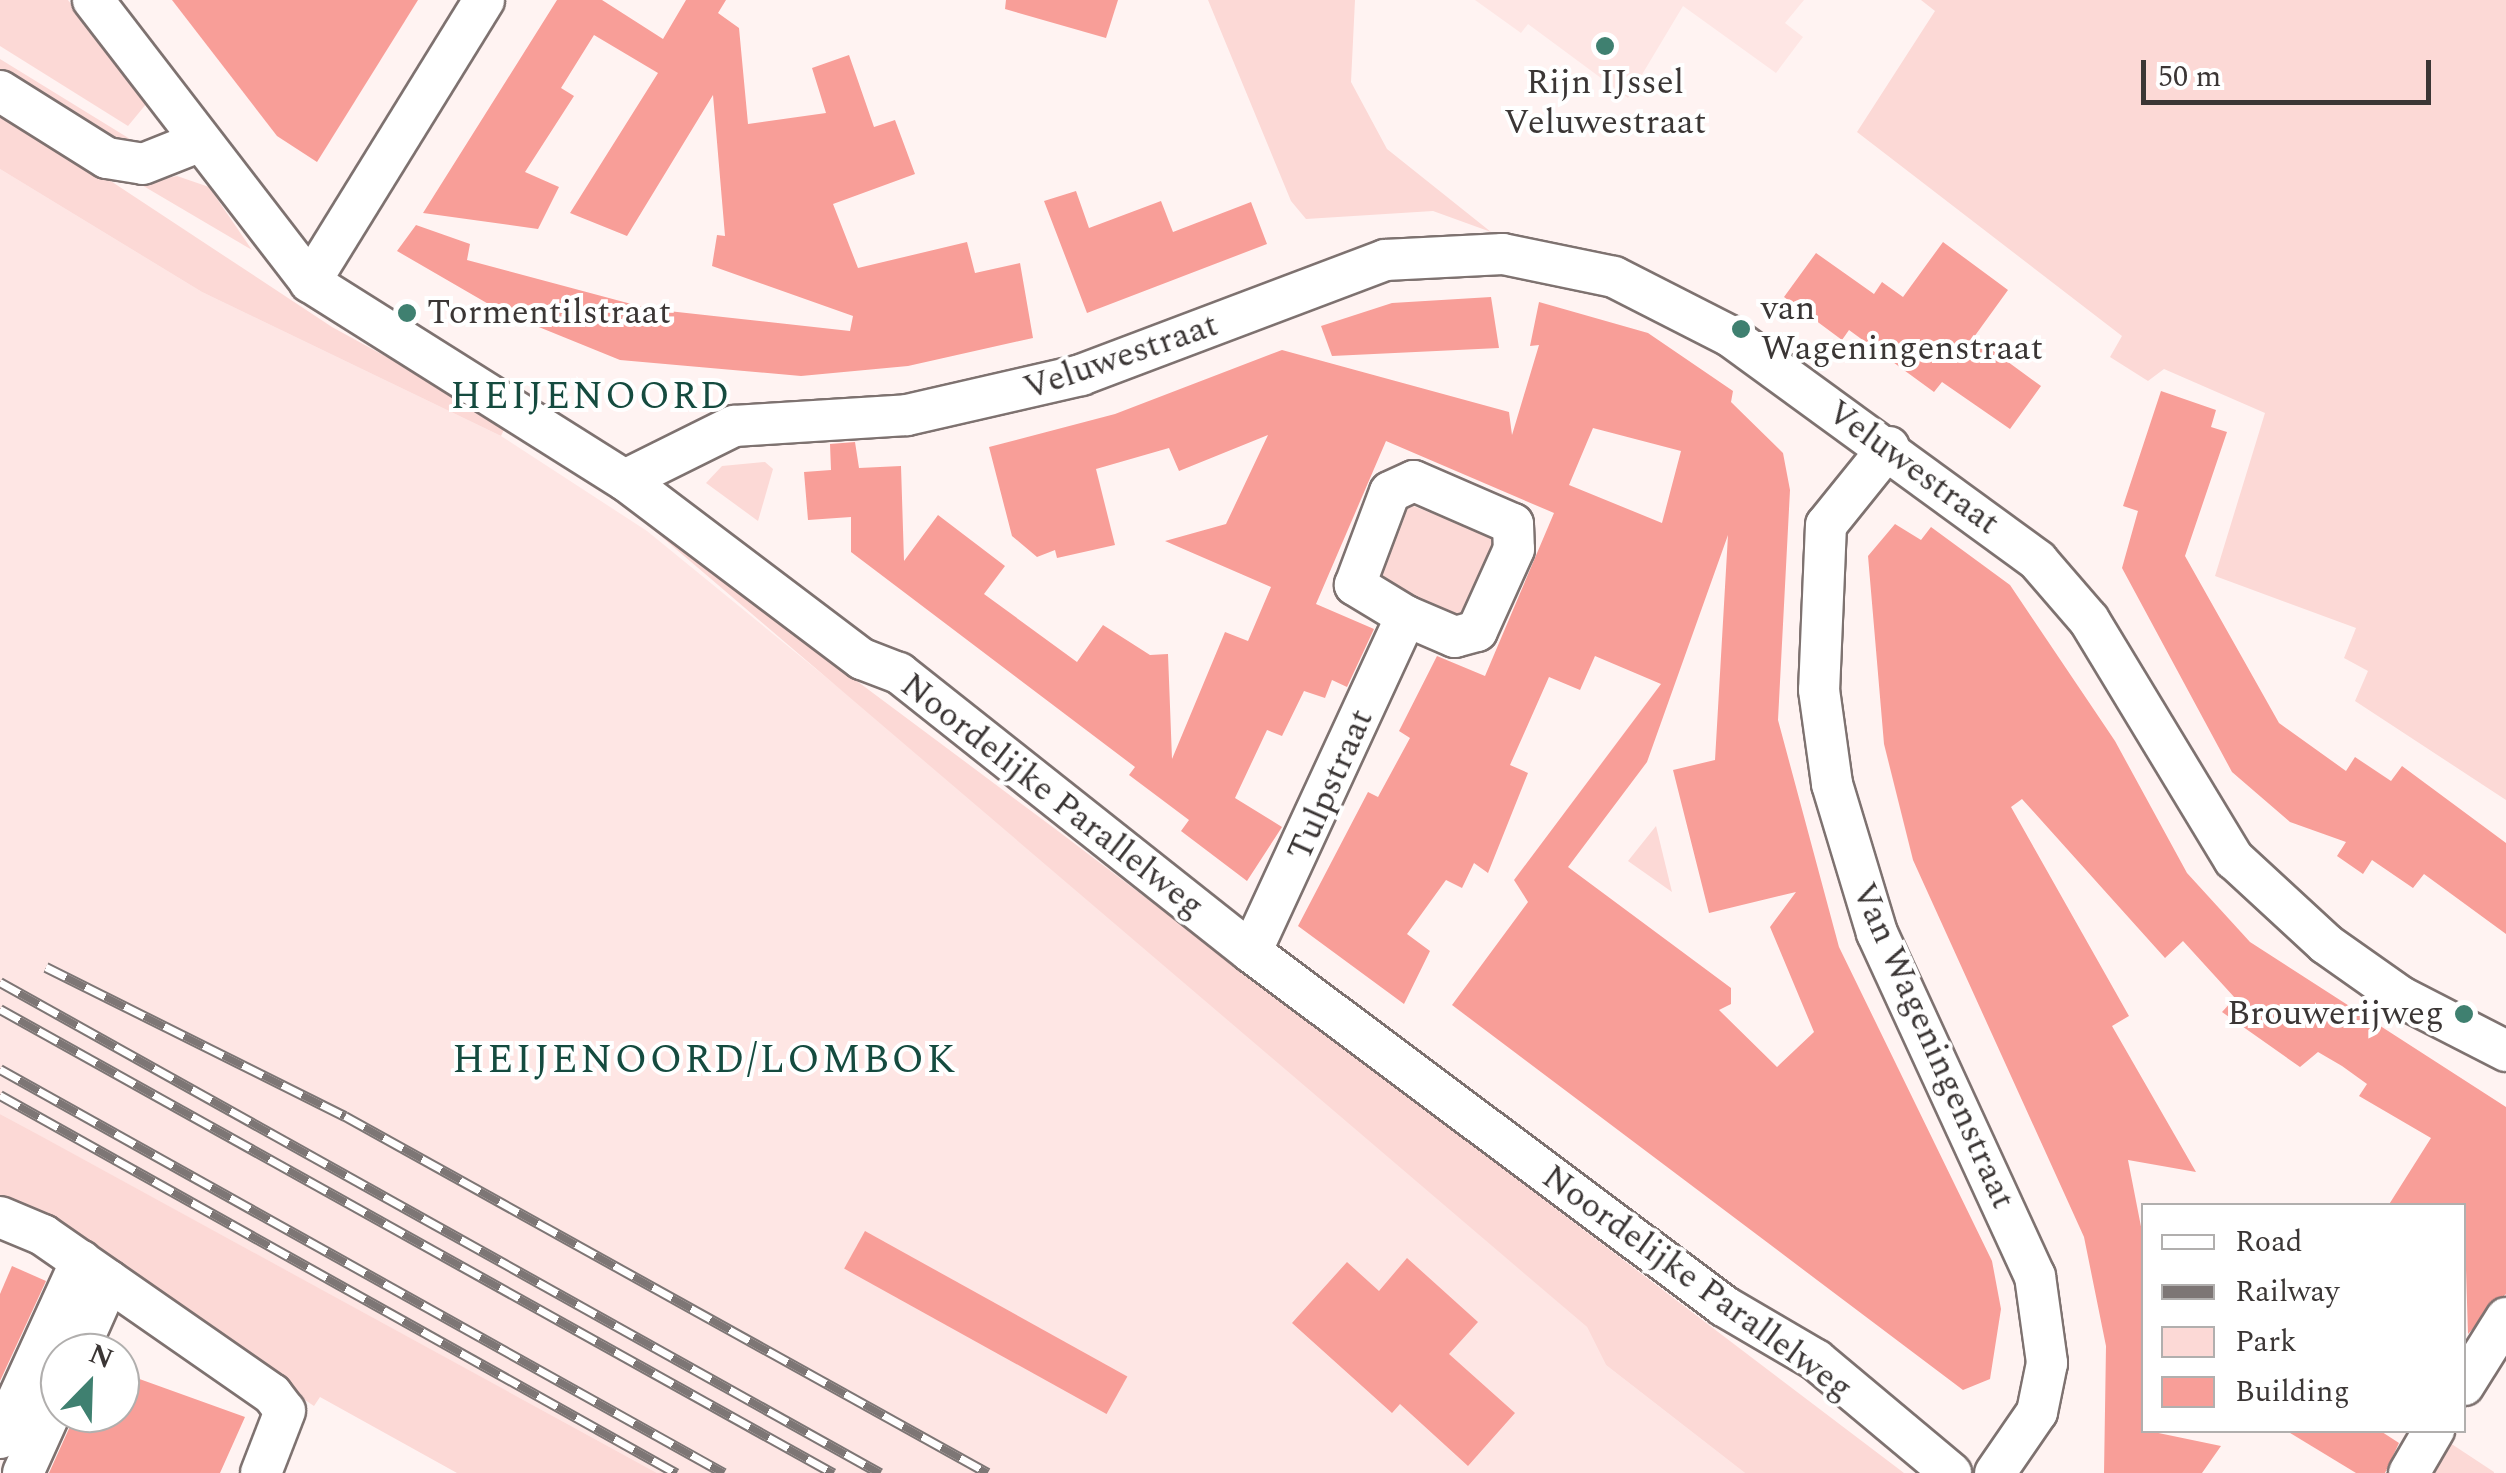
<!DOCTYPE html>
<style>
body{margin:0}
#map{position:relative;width:2506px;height:1473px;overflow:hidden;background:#fff3f2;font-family:Spectral,serif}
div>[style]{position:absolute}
.built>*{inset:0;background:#fee6e4}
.green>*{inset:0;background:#fcd9d6;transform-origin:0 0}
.building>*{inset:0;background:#f89e98;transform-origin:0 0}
.roads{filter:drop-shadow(2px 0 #7e7270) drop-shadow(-2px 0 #7e7270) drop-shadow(0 2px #7e7270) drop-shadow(0 -2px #7e7270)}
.minor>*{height:40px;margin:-20px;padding:0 20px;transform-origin:20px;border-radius:20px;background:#fff}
.rail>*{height:11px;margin-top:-5.5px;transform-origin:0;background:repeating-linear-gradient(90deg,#fff 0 22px,#7d7675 0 44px);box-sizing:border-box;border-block:2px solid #7d7675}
.dots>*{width:28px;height:28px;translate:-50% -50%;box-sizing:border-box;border:5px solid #fff;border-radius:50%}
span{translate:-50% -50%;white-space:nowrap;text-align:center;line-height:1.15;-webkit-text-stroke:8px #fff;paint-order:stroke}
.poi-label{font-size:35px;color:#3b3635}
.left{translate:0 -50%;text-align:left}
.right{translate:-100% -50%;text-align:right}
.street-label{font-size:35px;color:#3b3635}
.neighbourhood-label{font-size:38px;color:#154b3f;letter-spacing:2.5px}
.quarter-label{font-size:40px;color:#154b3f;letter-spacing:2.5px}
.legend{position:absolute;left:2141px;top:1203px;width:325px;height:230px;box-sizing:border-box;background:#fff;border:2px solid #b1afae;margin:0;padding:12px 18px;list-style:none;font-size:30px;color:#3b3635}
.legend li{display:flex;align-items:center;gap:20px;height:50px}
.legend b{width:50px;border:2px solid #b1afae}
.north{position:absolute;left:40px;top:1333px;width:100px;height:100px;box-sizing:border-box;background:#fff;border:2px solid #b1afae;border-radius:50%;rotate:23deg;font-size:28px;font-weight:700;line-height:40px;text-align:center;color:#3b3635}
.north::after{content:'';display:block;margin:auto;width:35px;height:45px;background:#3f8070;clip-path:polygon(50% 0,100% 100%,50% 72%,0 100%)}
.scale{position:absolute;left:2141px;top:60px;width:290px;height:45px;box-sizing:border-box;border:5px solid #3b3635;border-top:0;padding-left:12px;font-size:30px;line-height:35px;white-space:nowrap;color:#3b3635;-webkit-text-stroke:8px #fff;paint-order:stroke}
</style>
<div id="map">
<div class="built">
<i style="clip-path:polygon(1475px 0,1804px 0,1785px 23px,1803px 37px,1776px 73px,1683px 6px,1628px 98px,1528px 24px,1521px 33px)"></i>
<i style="clip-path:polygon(0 169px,202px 292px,501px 436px,647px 531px,985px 807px,1587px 1327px,1606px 1365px,1745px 1473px,657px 1473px,0 1114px)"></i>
</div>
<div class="green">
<i style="clip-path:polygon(0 0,68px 0,147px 103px,128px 126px,0 46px)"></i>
<i style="clip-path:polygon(1208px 0,1355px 0,1351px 82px,1387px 149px,1491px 232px,1433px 211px,1306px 219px,1291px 201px)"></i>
<i style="clip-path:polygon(1921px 0,2506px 0,2506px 800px,2355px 701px,2368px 671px,2344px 658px,2356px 628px,2215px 576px,2265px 413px,2164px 369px,2148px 381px,2110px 357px,2122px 336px,1857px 132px,1935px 11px)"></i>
<i style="clip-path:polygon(0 59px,130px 139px,118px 141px,0 73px)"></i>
<i style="clip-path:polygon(0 108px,332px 327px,507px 423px,501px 436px,202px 292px,0 169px)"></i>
<i style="clip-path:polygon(177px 176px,209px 187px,252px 250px,140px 184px)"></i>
<i style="clip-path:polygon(765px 462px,773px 469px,758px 521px,706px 483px,722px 466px)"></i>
<i style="left:1408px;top:504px;width:93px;height:90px;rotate:21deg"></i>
<i style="clip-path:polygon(649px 526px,1054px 828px,1904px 1473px,1745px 1473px,1606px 1365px,1587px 1327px)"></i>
<i style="clip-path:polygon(1656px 826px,1672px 892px,1628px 861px)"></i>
<i style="clip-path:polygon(0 1114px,39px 1135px,657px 1473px,457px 1473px,320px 1397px,314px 1406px,0 1197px)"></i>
<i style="clip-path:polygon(2441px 1437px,2494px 1472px,2494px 1473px,2418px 1473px)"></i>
</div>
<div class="building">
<i style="clip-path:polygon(172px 0,418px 0,317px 162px,277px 136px)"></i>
<i style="clip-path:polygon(557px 0,602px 0,663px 39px,686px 0,726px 0,718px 13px,739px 28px,748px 124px,826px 113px,812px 68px,849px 55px,874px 127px,895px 120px,915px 174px,833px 204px,858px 268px,967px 242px,975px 273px,1020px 263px,1033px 338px,908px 366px,801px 376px,620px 360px,504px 313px,397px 251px,416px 225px,470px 244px,467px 260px,650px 309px,850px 331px,853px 316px,712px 266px,717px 235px,725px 236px,713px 95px,627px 236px,570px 213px,658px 73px,594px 35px,561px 88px,574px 96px,525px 172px,559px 187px,538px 229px,423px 213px)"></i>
<i style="clip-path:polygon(1006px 0,1118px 0,1106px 38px,1005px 9px)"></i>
<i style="clip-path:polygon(1076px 191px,1089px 228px,1161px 201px,1173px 232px,1251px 202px,1267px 244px,1087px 313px,1044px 201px)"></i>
<i style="clip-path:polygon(1943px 242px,2008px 290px,1974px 337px,2041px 386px,2010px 429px,1942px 382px,1934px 392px,1849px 330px,1842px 340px,1784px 297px,1816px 253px,1874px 294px,1882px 282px,1903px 297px)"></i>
<i style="clip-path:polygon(1491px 297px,1499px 348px,1332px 356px,1321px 326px,1392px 303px)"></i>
<i style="clip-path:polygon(evenodd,1539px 302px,1648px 333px,1733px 391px,1731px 402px,1783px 453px,1790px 490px,1778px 720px,1839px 947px,1992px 1261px,2001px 1309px,1990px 1379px,1963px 1390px,1452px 1005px,1528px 902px,1514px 880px,1661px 684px,1595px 656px,1580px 690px,1549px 677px,1510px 765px,1528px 773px,1488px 873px,1474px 863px,1462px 888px,1446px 880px,1407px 934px,1430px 951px,1404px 1004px,1298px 926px,1368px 792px,1378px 797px,1410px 738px,1399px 731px,1437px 656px,1485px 676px,1554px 513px,1386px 441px,1316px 604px,1374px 629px,1347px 687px,1332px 680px,1325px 698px,1304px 691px,1282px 736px,1267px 730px,1235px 798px,1282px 827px,1247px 881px,1181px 831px,1189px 820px,1129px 775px,1135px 767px,851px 552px,851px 517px,808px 520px,804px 472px,831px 470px,830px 444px,855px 442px,859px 468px,901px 466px,904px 561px,938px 515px,1005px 566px,984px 594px,1077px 662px,1103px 625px,1150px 655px,1168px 654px,1172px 759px,1225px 632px,1248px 641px,1271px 587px,1165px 541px,1226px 524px,1268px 435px,1179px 471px,1169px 448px,1096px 469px,1115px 545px,1057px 558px,1055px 550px,1037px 557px,1012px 536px,989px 447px,1115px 414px,1282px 350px,1509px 412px,1512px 435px,1539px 345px,1530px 346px,1539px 302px,1593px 428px,1681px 451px,1662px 523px,1569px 485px,1593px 428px,1539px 302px,1728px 535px,1715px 760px,1673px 770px,1709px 913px,1796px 892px,1770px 927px,1814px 1032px,1777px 1067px,1719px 1010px,1731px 1004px,1731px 988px,1568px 867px,1647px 762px,1728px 535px)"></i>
<i style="clip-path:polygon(2161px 391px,2216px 410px,2211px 427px,2227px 432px,2185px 556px,2279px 723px,2346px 771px,2355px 757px,2391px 781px,2402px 766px,2506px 843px,2506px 934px,2424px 874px,2413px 888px,2372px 860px,2363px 874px,2337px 856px,2346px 842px,2290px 822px,2232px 772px,2122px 568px,2138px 511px,2123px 506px)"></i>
<i style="clip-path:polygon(1895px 524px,1921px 540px,1931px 527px,2010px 585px,2115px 741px,2187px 873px,2250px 942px,2506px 1107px,2506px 1294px,2468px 1334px,2464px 1206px,2388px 1206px,2431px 1138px,2359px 1096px,2367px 1084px,2342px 1066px,2318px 1052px,2300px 1067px,2222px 1012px,2235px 998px,2183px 941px,2165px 958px,2022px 799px,2011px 807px,2129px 1016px,2112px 1026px,2196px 1172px,2128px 1160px,2144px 1242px,2144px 1430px,2221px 1446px,2202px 1473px,2104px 1473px,2106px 1346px,2084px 1237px,1913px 860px,1884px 744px,1868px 556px)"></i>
<i style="left:865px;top:1231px;width:300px;height:43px;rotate:29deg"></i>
<i style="clip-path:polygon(1407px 1258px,1478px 1322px,1449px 1354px,1515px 1413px,1468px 1466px,1400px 1404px,1392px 1413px,1292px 1323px,1347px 1262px,1379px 1291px)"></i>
<i style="clip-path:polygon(12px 1266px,46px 1281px,0 1381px,0 1294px)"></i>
<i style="clip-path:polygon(120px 1372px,245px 1417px,220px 1473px,49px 1473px,76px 1413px,120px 1413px)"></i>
<i style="clip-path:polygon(2285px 1430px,2379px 1430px,2399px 1443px,2385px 1473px,2356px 1473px)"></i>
</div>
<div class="roads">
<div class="minor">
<i style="left:93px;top:0;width:356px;rotate:52.4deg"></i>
<i style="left:310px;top:282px;width:372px;rotate:32.2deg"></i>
<i style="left:625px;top:480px;width:297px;rotate:37.1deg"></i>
<i style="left:862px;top:659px;width:40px;rotate:21deg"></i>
<i style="left:899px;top:673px;width:449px;rotate:38.4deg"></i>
<i style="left:1251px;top:952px;width:591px;rotate:36.81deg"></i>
<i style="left:1724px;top:1306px;width:107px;rotate:30.4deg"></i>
<i style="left:1816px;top:1360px;width:176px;rotate:39.9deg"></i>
<i style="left:0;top:91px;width:126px;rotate:32.1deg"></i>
<i style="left:107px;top:158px;width:36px;rotate:9deg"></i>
<i style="left:143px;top:164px;width:62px;rotate:-21.6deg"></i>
<i style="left:310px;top:282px;width:331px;rotate:-58.3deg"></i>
<i style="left:1889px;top:447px;width:100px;rotate:128.9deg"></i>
<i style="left:1826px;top:525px;width:165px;rotate:92.4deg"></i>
<i style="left:1819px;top:690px;width:95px;rotate:82.1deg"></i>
<i style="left:1832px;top:784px;width:156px;rotate:73.2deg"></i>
<i style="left:1877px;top:933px;width:378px;rotate:65.3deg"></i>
<i style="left:2035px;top:1276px;width:88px;rotate:82.1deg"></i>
<i style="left:2047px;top:1363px;width:50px;rotate:101.5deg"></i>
<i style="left:2037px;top:1412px;width:74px;rotate:124.5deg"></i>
<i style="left:625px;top:480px;width:122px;rotate:-26.4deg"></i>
<i style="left:734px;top:426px;width:173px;rotate:-3.6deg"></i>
<i style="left:907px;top:415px;width:179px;rotate:-12.9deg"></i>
<i style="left:1081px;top:375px;width:325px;rotate:-20.7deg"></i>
<i style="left:1385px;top:260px;width:118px;rotate:-2.9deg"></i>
<i style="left:1503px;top:254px;width:113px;rotate:11.7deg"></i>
<i style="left:1614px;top:277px;width:130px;rotate:27deg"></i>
<i style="left:1730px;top:336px;width:381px;rotate:36.1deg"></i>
<i style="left:2038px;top:561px;width:78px;rotate:49.2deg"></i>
<i style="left:2089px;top:620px;width:280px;rotate:58.8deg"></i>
<i style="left:2234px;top:859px;width:125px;rotate:42.7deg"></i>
<i style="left:2326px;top:944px;width:92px;rotate:35.2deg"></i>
<i style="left:2401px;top:997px;width:118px;rotate:27.2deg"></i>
<i style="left:1251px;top:952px;width:370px;rotate:-65.2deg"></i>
<i style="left:1406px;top:616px;width:60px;rotate:-148.7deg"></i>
<i style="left:1355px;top:585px;width:99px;rotate:-69.4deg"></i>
<i style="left:1390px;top:492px;width:26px;rotate:-25deg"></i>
<i style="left:1414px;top:481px;width:108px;rotate:23.5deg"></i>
<i style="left:1513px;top:524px;width:25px;rotate:88deg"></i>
<i style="left:1514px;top:549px;width:90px;rotate:114.3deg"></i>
<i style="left:1477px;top:631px;width:23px;rotate:165deg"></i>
<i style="left:1455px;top:637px;width:53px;rotate:-156.8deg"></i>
<i style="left:0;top:1217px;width:47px;rotate:22.7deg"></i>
<i style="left:43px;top:1235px;width:279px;rotate:34.8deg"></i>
<i style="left:272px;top:1394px;width:21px;rotate:53deg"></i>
<i style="left:285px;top:1411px;width:66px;rotate:111.2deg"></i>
<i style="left:77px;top:1353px;width:79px;rotate:-66deg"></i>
<i style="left:2464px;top:1385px;width:79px;rotate:-57.9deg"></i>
<i style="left:0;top:1438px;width:195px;rotate:-65.4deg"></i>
<i style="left:23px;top:1473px;width:90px;rotate:-65.7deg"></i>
<i style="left:2409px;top:1473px;width:50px;rotate:-59.8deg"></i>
</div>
</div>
<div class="rail">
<i style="left:46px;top:967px;width:334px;rotate:26.5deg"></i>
<i style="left:345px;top:1116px;width:735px;rotate:29.04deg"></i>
<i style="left:0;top:982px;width:1008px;rotate:29.16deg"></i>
<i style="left:0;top:1009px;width:954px;rotate:29.12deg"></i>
<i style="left:0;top:1069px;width:829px;rotate:29.16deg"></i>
<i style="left:0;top:1095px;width:775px;rotate:29.21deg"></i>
</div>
<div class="dots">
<i style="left:1605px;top:46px;background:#3f8070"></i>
<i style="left:407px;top:313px;background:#3f8070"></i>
<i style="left:1741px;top:329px;background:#3f8070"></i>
<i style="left:2464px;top:1014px;background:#3f8070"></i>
</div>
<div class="poi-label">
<span style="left:1605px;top:103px">Rijn IJssel<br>Veluwestraat</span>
<span class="left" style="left:1761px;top:329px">van<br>Wageningenstraat</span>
<span class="left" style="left:427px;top:313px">Tormentilstraat</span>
<span class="right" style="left:2444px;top:1014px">Brouwerijweg</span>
</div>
<div class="street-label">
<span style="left:1121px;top:357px;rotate:-19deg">Veluwestraat</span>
<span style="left:1913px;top:468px;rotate:36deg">Veluwestraat</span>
<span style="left:1331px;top:785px;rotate:-66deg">Tulpstraat</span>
<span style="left:1052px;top:796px;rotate:38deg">Noordelijke Parallelweg</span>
<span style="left:1933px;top:1046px;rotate:66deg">Van Wageningenstraat</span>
<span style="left:1697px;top:1283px;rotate:36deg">Noordelijke Parallelweg</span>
</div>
<div class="neighbourhood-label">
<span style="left:591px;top:398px">HEIJENOORD</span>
</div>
<div class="quarter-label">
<span style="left:705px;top:1061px">HEIJENOORD/LOMBOK</span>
</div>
<ul class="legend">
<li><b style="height:12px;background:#fff"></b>Road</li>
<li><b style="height:12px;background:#7d7675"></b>Railway</li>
<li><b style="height:28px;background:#fcd9d6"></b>Park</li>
<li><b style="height:28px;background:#f89e98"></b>Building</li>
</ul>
<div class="north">N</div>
<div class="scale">50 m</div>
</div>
